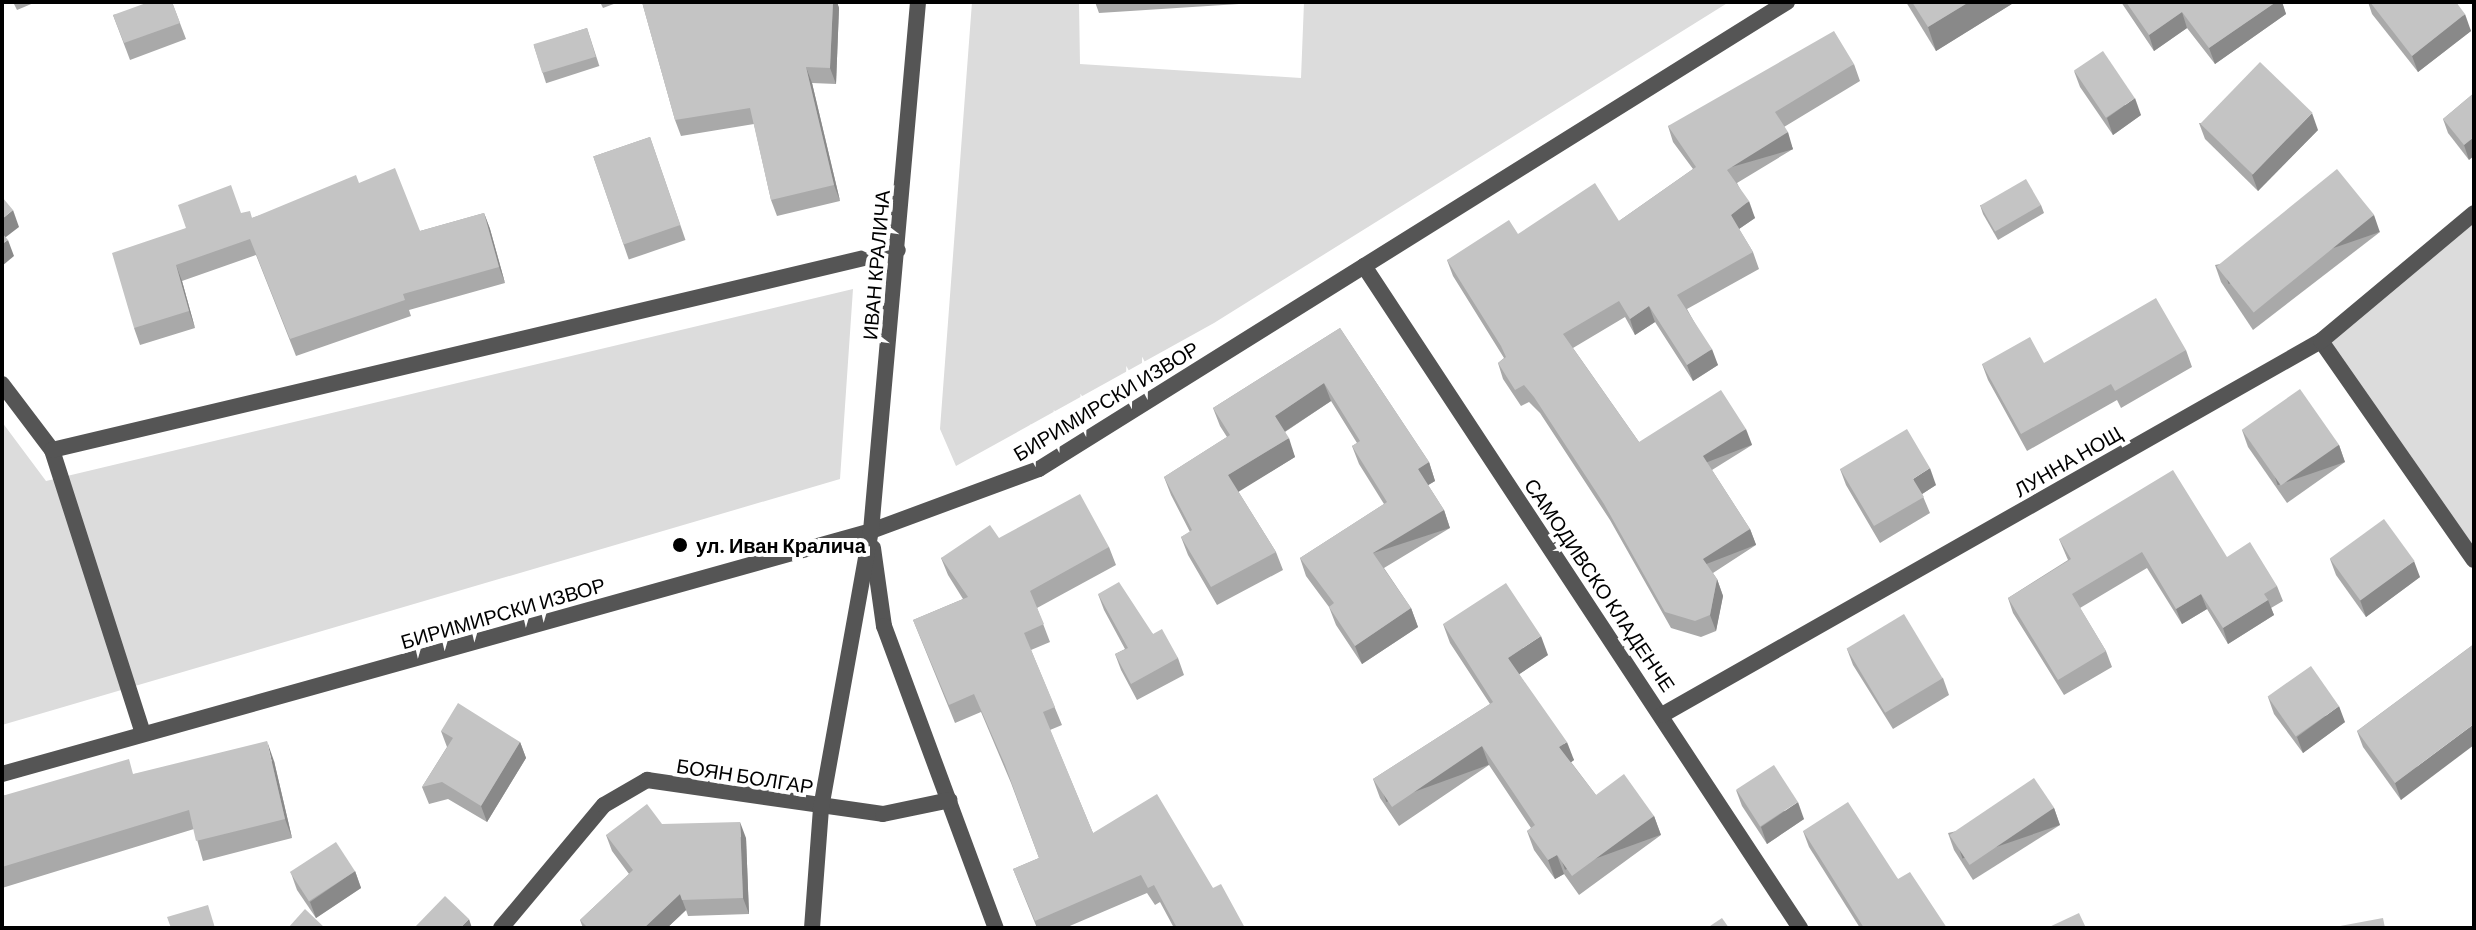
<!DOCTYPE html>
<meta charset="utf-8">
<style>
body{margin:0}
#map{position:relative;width:2476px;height:930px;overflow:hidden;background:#fff;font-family:Barlow,sans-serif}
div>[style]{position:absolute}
.green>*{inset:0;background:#dcdcdc}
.street>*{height:16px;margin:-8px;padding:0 8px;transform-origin:8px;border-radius:8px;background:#555}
.wall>*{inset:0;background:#a9a9a9;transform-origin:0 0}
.shaded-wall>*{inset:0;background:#898989;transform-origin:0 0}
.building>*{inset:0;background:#c4c4c4;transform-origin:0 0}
.dots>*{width:22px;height:22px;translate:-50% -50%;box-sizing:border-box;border:4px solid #fff;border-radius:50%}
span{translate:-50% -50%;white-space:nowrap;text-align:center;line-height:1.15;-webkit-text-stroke:8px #fff;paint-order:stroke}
.street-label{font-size:20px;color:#000}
.poi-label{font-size:20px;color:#000;font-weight:700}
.left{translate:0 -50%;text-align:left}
.frame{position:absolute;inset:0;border:4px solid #000;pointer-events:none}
</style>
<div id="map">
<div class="green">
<i style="clip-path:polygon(972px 2px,1079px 2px,1080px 64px,1301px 78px,1304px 2px,1729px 2px,1214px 323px,956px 466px,940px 429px)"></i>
<i style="clip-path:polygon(2474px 213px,2474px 560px,2321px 341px)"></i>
<i style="clip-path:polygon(853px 289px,840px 479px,2px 725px,2px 422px,46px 481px)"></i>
</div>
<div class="street">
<i style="left:1364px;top:266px;width:793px;rotate:56.63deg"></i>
<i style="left:2321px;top:341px;width:267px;rotate:55.1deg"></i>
<i style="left:2px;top:384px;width:83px;rotate:52.9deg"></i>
<i style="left:52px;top:450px;width:298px;rotate:72.2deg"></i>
<i style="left:52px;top:450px;width:869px;rotate:-13.3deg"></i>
<i style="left:873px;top:548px;width:79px;rotate:82deg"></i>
<i style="left:884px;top:626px;width:322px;rotate:69.7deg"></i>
<i style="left:1662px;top:715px;width:758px;rotate:-29.58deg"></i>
<i style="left:2321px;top:341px;width:199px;rotate:-39.9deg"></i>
<i style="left:2px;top:774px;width:902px;rotate:-15.62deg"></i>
<i style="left:871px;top:531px;width:179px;rotate:-20.3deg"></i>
<i style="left:1039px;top:469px;width:882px;rotate:-31.98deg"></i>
<i style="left:501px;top:928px;width:160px;rotate:-50.1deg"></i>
<i style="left:604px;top:805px;width:50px;rotate:-30.2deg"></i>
<i style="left:647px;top:780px;width:238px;rotate:8.2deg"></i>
<i style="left:883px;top:814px;width:68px;rotate:-11.8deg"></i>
<i style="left:812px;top:928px;width:120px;rotate:-85.7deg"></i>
<i style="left:821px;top:808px;width:281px;rotate:-79.8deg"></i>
<i style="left:871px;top:531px;width:531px;rotate:-84.92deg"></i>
</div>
<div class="wall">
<i style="clip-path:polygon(13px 2px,36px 2px,17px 10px)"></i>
<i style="clip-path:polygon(172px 2px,186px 39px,130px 60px,113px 15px)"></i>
<i style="clip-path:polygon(600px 2px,619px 2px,603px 8px)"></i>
<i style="clip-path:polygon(642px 2px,837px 2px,839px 8px,836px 84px,812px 83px,840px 201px,777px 216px,771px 200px,754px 124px,681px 136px,675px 120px)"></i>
<i style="clip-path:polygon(1095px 2px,1270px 2px,1099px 13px)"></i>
<i style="clip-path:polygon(1906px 2px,2015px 2px,1936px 51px)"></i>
<i style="clip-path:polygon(2121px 2px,2282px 2px,2286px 14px,2215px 64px,2187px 28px,2154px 51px)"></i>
<i style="clip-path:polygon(2368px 2px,2456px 2px,2471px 31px,2418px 72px,2372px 14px)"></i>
<i style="left:587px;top:28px;width:40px;height:56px;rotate:72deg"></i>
<i style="clip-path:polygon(1854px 64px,1860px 81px,1784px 127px,1793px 149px,1737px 183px,1755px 218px,1739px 229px,1753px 252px,1759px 269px,1687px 309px,1718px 365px,1693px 381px,1655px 322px,1635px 335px,1625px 317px,1573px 348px,1639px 442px,1752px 445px,1712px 470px,1750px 529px,1756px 545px,1713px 573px,1717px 579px,1723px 596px,1716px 631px,1701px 637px,1671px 628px,1610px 520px,1540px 413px,1529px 402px,1521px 406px,1503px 379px,1498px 363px,1504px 358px,1453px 276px,1447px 260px,1518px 234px,1619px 221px,1693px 169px,1673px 142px,1668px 126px)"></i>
<i style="clip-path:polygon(2074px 71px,2141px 115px,2113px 135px,2080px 87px)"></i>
<i style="clip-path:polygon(2474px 93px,2469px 160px,2448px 133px,2443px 119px)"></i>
<i style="clip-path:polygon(2199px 123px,2318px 130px,2258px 191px,2205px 139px)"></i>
<i style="left:650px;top:137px;width:109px;height:60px;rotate:71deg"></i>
<i style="clip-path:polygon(359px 183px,420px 231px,484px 213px,490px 229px,505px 283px,409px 310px,411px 316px,296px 356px,256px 255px,182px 281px,195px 328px,140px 345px,134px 328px,186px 228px,241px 213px,252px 218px)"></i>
<i style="clip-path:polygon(1980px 205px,2041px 205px,2044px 213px,1998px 240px,1983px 214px)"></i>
<i style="clip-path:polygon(2380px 232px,2253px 330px,2221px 282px,2215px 265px)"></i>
<i style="clip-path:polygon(1340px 328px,1429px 462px,1435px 481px,1428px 485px,1444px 510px,1450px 528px,1384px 568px,1411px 608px,1418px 627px,1362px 664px,1336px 625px,1329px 607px,1306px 576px,1300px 558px,1384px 504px,1359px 464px,1352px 446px,1357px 443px,1331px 401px,1285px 432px,1295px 457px,1238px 491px,1276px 552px,1283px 570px,1217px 605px,1188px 555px,1181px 537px,1190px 532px,1171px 495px,1164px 477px,1227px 437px,1220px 426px,1213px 408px)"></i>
<i style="clip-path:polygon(2186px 350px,2192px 367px,2121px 408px,2117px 400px,2027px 451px,1988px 380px,1982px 364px,2044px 363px)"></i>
<i style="clip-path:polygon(2242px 430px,2339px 445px,2345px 462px,2287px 503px,2248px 447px)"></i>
<i style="clip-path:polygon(1840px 469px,1936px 485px,1922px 494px,1930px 513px,1880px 543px,1846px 485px)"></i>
<i style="clip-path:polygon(999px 538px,1109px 547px,1116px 565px,1037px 608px,1050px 642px,1031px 650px,1062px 725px,1050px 730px,1093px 833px,1213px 888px,1245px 928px,1174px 928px,1160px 902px,1155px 905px,1147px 893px,1065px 928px,1037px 928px,1013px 869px,1039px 858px,1011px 783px,981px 712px,955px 723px,913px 620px,963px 599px,948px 575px,941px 558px)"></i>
<i style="clip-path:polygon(2059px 539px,2227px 557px,2277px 586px,2283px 601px,2271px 608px,2274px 615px,2228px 644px,2207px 609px,2182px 624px,2147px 568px,2080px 608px,2106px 651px,2112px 667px,2064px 695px,2013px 613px,2008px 598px,2068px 560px)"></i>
<i style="clip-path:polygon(2330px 559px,2420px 577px,2366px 617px,2336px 575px)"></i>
<i style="clip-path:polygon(1098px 594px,1153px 634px,1178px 658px,1184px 675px,1137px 700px,1121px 670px,1115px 654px,1125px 649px,1104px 610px)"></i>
<i style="clip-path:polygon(1443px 624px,1548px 655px,1519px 674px,1574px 760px,1571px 762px,1596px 795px,1654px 816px,1661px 835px,1579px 895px,1564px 874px,1555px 879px,1534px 850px,1527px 831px,1531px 828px,1489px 765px,1399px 826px,1380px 798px,1373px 779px,1490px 704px,1450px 643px)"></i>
<i style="clip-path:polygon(2474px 644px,2401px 800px,2363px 747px,2357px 731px)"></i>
<i style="clip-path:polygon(1847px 649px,1943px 678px,1949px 695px,1893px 729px,1853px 665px)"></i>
<i style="clip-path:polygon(2268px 697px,2345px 722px,2303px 753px,2274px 714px)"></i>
<i style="clip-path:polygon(441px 731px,520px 742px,526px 758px,487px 822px,448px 799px,429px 804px,422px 787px,447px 747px)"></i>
<i style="clip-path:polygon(274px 761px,292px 838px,203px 861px,194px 829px,2px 888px,2px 796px,134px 774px)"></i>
<i style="clip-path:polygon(1736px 790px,1804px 819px,1767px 844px,1742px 806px)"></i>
<i style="clip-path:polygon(2054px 808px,2060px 825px,1973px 880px,1954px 850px,1948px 833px)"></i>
<i style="clip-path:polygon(662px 824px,746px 838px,749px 914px,688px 916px,686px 910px,667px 928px,583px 928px,580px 920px,629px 874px,612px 851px,606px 835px)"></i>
<i style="clip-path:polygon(1803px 831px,1898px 879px,1947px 928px,1860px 928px,1809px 847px)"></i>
<i style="clip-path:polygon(355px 871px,361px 888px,316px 918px,297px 890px,291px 873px)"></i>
</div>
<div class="shaded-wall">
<i style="clip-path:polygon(833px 2px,837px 2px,839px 8px,836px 84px,830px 68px)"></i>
<i style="clip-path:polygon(1969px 2px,2015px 2px,1936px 51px,1928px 27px)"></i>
<i style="clip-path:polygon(2276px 2px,2282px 2px,2286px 14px,2215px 64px,2209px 48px)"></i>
<i style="clip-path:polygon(2182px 12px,2187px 28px,2154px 51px,2149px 35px)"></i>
<i style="clip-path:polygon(2465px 14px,2471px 31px,2418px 72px,2412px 56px)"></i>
<i style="clip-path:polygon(806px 67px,812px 83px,840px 201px,834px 185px)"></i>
<i style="clip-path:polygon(2135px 98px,2141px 115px,2113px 135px,2107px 118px)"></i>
<i style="clip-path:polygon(2312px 113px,2318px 130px,2258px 191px,2252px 175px)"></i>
<i style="left:1788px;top:132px;width:18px;height:72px;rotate:74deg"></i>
<i style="clip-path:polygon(2474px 137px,2474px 156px,2469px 160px,2464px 145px)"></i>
<i style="clip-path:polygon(1749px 201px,1755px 218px,1736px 231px,1731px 215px)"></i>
<i style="clip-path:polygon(13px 210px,19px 227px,2px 240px,2px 219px)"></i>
<i style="clip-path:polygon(484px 213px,490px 229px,505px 283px,499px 267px)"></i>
<i style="left:2374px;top:215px;width:18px;height:160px;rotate:71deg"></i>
<i style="clip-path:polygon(8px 240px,14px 256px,2px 266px,2px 244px)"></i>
<i style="clip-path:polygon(176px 265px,182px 281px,195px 328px,189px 311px)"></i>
<i style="clip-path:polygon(1649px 306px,1655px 322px,1635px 335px,1630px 319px)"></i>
<i style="clip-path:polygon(1712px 349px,1718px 365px,1693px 381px,1687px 365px)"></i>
<i style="clip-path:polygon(1324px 383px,1331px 401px,1281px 434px,1275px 416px)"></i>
<i style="left:1746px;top:429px;width:17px;height:51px;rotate:69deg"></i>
<i style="clip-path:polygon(1289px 438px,1295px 457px,1235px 494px,1228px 475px)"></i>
<i style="left:2339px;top:445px;width:18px;height:71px;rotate:71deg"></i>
<i style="clip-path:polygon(1429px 462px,1435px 481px,1425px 487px,1418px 469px)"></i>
<i style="clip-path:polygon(1930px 468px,1936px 485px,1919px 496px,1913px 479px)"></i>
<i style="left:1444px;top:510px;width:19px;height:83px;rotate:72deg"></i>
<i style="left:1750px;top:529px;width:17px;height:56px;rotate:69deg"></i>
<i style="clip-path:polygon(2414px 561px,2420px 577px,2366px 617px,2360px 600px)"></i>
<i style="clip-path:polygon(1717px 579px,1723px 596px,1716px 631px,1710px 615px)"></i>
<i style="clip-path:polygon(2201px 594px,2207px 609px,2182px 624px,2176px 609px)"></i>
<i style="clip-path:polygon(2268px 600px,2274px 615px,2228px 644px,2223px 628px)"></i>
<i style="clip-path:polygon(1411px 608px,1418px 627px,1362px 664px,1355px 646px)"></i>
<i style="clip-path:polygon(1541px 636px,1548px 655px,1515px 677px,1508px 658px)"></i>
<i style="clip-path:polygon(2339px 706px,2345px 722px,2303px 753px,2297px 737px)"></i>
<i style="clip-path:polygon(2474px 724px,2474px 745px,2401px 800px,2395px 783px)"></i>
<i style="clip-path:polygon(267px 741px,274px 761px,292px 838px,285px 819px)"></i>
<i style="clip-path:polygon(520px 742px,526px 758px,487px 822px,481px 806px)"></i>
<i style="clip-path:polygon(1567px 742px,1574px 760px,1566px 766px,1559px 747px)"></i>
<i style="left:1482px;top:746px;width:20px;height:109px;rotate:70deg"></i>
<i style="clip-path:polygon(1798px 802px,1804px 819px,1767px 844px,1761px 827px)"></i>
<i style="left:2054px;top:808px;width:18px;height:103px;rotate:71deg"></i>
<i style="left:1654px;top:816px;width:20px;height:102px;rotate:70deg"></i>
<i style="clip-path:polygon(740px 822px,746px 838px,749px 914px,743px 898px)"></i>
<i style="clip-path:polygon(1557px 855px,1564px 874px,1555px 879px,1548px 860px)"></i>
<i style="clip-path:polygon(355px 871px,361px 888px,316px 918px,310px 902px)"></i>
<i style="clip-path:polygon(680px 894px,686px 910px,667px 928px,644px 928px)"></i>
<i style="clip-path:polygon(469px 919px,472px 928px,460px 928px)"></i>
</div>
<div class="building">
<i style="clip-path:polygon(149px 2px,172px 2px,180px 23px,124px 43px,113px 15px)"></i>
<i style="clip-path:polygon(642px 2px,833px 2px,830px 68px,806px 67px,834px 185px,771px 200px,750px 108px,675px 120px)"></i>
<i style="clip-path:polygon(1912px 2px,1969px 2px,1928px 27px)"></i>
<i style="clip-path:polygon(2126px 2px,2276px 2px,2209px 48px,2182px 12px,2149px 35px)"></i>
<i style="clip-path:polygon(2370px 2px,2456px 2px,2465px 14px,2412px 56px)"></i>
<i style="left:587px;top:28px;width:30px;height:56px;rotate:73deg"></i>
<i style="clip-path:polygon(1834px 31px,1854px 64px,1775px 112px,1788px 132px,1727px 170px,1749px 201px,1731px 215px,1753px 252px,1677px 295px,1712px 349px,1687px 365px,1649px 306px,1630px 319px,1619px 301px,1563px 334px,1639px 442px,1721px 390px,1746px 429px,1703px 456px,1750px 529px,1703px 559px,1717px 579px,1710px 615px,1695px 621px,1665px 612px,1604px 504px,1534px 397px,1524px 385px,1515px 390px,1498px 363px,1506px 357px,1501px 346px,1447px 260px,1509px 220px,1518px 234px,1595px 183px,1619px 221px,1696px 167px,1668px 126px)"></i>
<i style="left:2103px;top:51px;width:57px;height:35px;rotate:56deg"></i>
<i style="left:2260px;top:62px;width:73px;height:86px;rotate:44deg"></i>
<i style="clip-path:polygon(2474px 93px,2474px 137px,2464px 145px,2443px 119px)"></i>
<i style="left:650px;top:137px;width:93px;height:60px;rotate:71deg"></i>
<i style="clip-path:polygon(395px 168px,420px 231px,484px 213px,499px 267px,403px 294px,405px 300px,290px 339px,250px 239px,176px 265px,189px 311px,134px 328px,112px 253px,186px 228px,178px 205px,231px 185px,241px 213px,250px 211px,252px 218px,356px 175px,359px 183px)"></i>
<i style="left:2337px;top:169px;width:59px;height:155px;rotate:51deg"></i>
<i style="left:2026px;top:179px;width:30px;height:53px;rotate:60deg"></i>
<i style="clip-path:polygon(2px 197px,13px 210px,2px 219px)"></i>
<i style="clip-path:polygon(2px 233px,8px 240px,2px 244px)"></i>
<i style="clip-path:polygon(2156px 298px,2186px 350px,2115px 391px,2111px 384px,2021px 434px,1982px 364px,2030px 337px,2044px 363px)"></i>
<i style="clip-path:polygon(1340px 328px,1429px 462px,1418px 469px,1444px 510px,1373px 553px,1411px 608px,1355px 646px,1329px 607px,1334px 603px,1300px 558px,1387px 502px,1352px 446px,1360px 441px,1324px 383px,1275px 416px,1289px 438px,1228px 475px,1276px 552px,1211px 587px,1181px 537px,1192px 530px,1164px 477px,1230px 435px,1213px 408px)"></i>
<i style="left:2300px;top:389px;width:68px;height:71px;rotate:55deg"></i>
<i style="clip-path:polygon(1907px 429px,1930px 468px,1913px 479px,1924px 497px,1874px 526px,1840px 469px)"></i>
<i style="clip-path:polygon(2173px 470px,2227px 557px,2250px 542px,2277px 586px,2264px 594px,2268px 600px,2223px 628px,2201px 594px,2176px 609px,2142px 552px,2072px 594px,2106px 651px,2058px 680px,2008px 598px,2071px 559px,2059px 539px)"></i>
<i style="clip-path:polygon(1080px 494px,1109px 547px,1030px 591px,1044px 624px,1024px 633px,1055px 707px,1043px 712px,1093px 833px,1157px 794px,1213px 888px,1221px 884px,1245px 928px,1177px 928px,1154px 885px,1148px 888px,1141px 875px,1035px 921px,1013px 869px,1039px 858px,1005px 765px,974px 694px,949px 705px,913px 620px,968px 597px,941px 558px,990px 525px,999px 538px)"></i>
<i style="left:2384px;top:519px;width:52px;height:67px;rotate:54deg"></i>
<i style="clip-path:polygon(1119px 582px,1153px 634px,1162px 629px,1178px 658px,1131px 684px,1115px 654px,1128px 648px,1098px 594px)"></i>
<i style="clip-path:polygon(1506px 583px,1541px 636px,1508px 658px,1567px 742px,1559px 747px,1596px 795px,1624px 774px,1654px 816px,1572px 876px,1557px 855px,1548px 860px,1527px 831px,1535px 825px,1482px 746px,1392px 807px,1373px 779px,1493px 702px,1443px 624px)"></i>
<i style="left:1904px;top:614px;width:75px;height:67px;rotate:59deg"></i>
<i style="clip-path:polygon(2474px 644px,2474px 724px,2395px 783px,2357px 731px)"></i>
<i style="left:2311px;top:666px;width:49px;height:53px;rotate:55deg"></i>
<i style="clip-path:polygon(458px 703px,520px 742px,481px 806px,442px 782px,422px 787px,453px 738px,441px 731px)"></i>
<i style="clip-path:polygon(267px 741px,285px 819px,196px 841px,189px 810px,2px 867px,2px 796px,129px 759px,133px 774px)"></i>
<i style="left:1774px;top:765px;width:44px;height:45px;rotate:57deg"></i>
<i style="left:2034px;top:778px;width:36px;height:102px;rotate:56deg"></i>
<i style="clip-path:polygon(1848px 802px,1898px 879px,1910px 872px,1947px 928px,1864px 928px,1803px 831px)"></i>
<i style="clip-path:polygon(647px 804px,662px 824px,740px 822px,743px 898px,682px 900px,680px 894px,644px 928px,588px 928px,580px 920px,633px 870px,606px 835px)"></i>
<i style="left:336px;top:842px;width:35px;height:55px;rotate:57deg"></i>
<i style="clip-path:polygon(445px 896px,469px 919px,460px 928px,414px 928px)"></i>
<i style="clip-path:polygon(208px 905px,215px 928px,171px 928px,167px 917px)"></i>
<i style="clip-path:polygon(305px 909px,325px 928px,288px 928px)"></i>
<i style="clip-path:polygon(2079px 913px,2086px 928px,2047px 928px)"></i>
<i style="clip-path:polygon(1722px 918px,1729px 928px,1707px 928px)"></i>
<i style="clip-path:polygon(2383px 918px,2385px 928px,2340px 928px,2340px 926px)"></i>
</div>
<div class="dots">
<i style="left:680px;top:545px;background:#000"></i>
</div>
<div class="street-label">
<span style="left:876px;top:265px;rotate:-85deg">ИВАН КРАЛИЧА</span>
<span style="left:1106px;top:401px;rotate:-31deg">БИРИМИРСКИ ИЗВОР</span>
<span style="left:2068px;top:461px;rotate:-30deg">ЛУННА НОЩ</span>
<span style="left:1600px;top:585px;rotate:56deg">САМОДИВСКО КЛАДЕНЧЕ</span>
<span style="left:503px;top:613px;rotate:-16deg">БИРИМИРСКИ ИЗВОР</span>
<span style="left:745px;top:776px;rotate:9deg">БОЯН БОЛГАР</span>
</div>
<div class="poi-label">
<span class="left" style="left:696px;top:545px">ул. Иван Кралича</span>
</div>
<div class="frame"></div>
</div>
